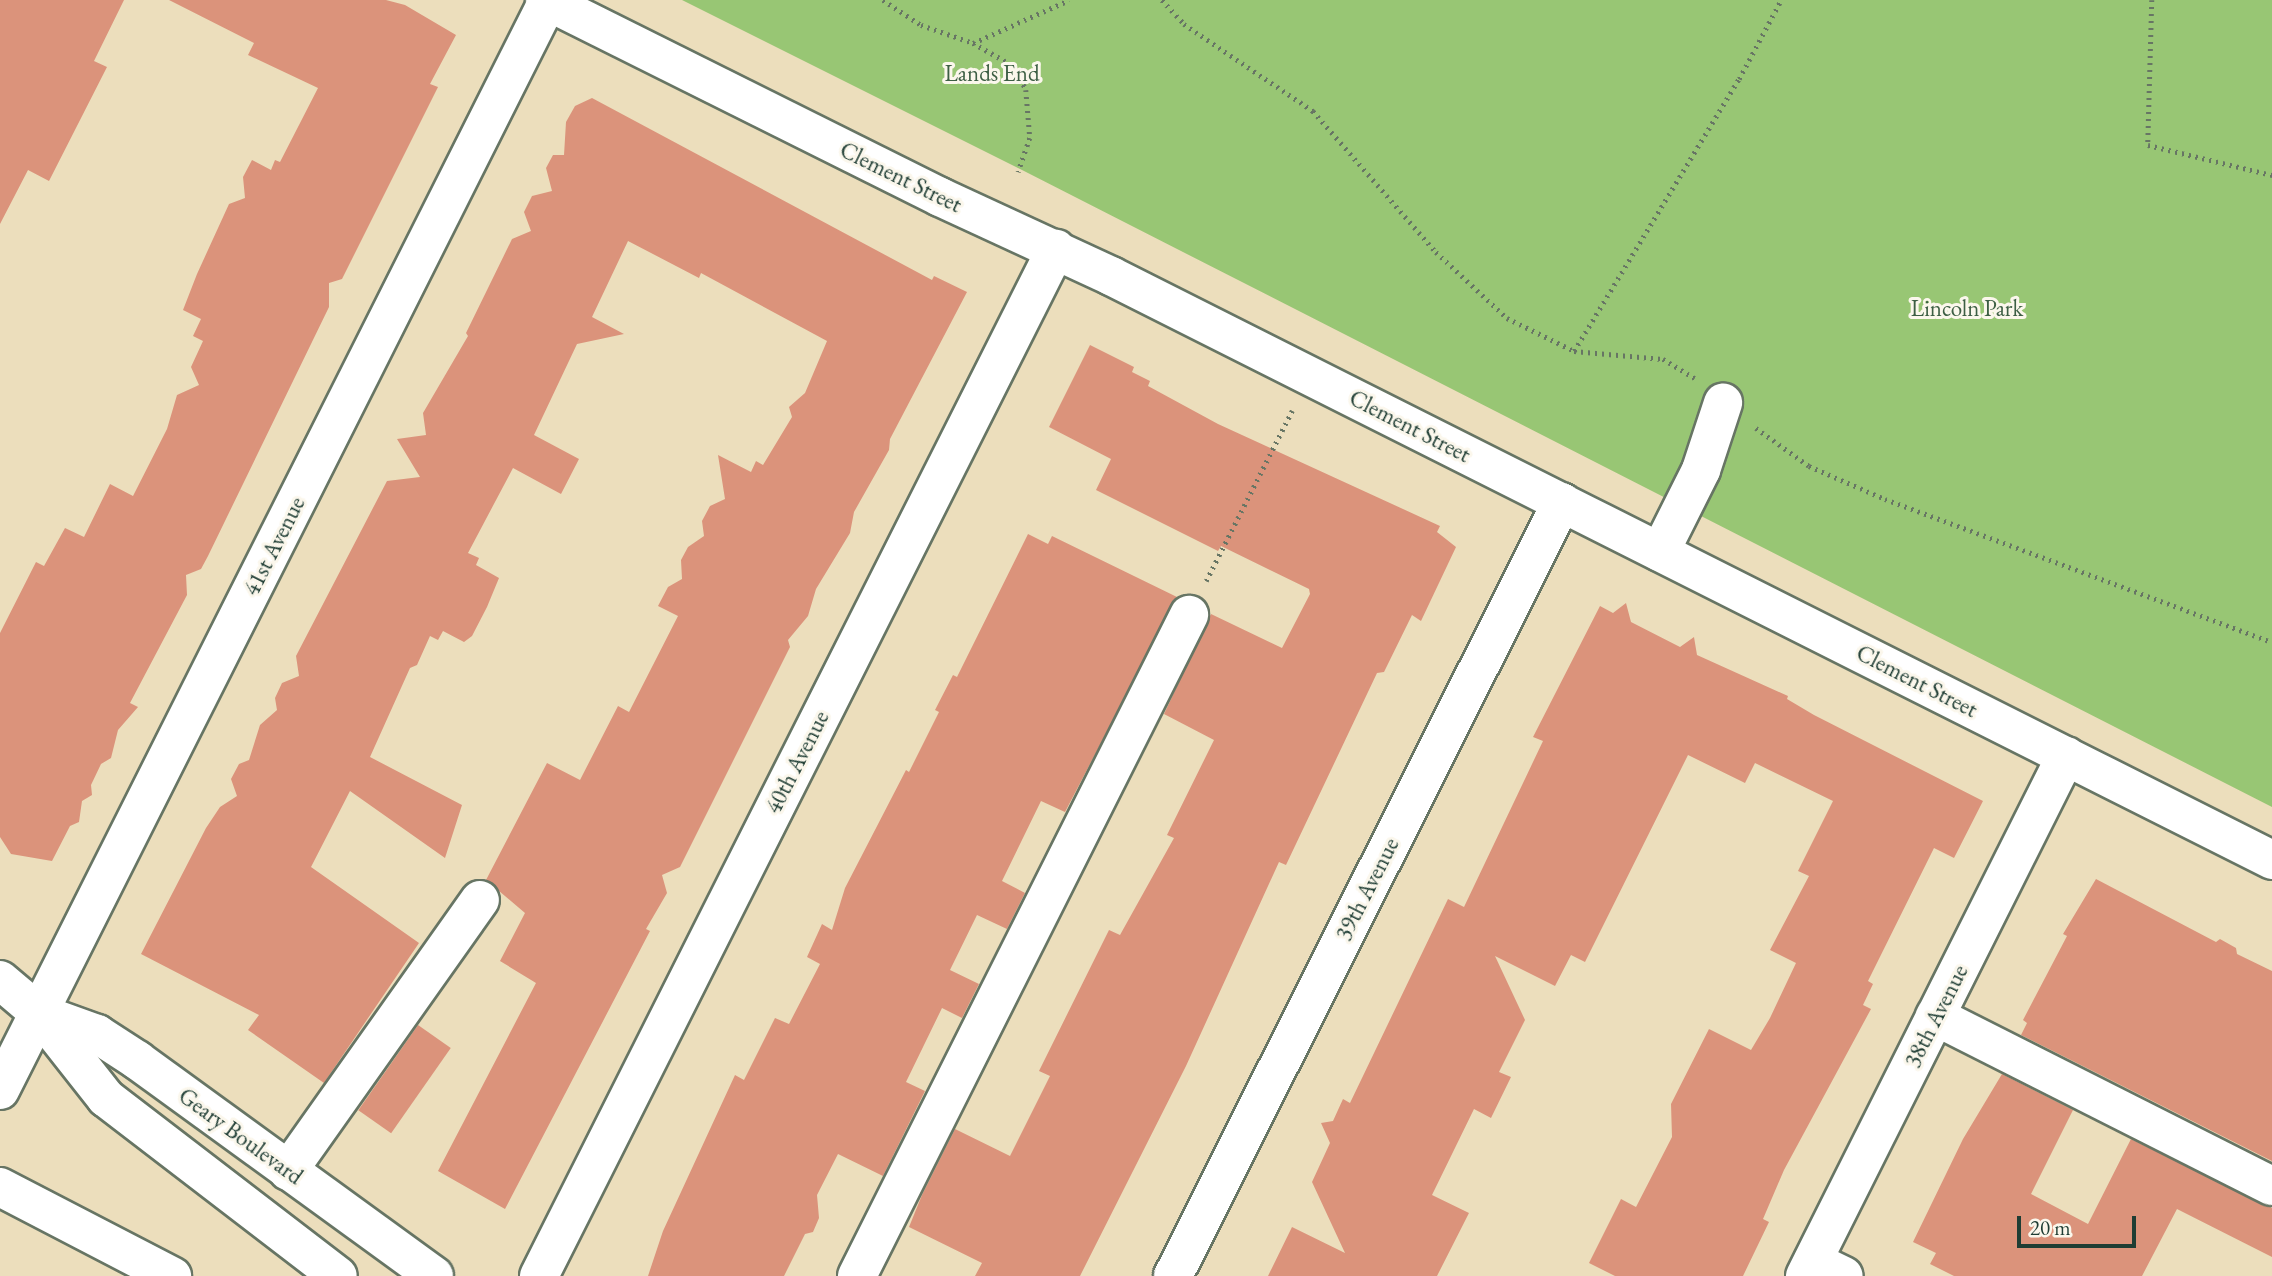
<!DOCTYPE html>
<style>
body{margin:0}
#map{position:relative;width:2272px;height:1276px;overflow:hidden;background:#ecdebc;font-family:"EB Garamond",serif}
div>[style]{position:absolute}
.green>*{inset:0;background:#98c674}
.building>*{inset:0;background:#db937b;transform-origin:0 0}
.path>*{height:4.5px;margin-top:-2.25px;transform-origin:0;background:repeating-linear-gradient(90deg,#677564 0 2px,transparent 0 7px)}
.roads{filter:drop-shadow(2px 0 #677564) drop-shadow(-2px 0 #677564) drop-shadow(0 2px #677564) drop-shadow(0 -2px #677564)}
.minor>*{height:38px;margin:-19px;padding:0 19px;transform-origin:19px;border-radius:19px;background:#fff}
.major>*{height:38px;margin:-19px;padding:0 19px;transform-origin:19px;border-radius:19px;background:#fff}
span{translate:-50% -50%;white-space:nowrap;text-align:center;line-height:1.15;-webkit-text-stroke:6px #fbf7ec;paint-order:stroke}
.park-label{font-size:23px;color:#3d5f44}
.street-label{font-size:23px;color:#1f3d34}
.scale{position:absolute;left:2017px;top:1216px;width:119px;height:32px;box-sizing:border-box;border:4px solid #1f3d34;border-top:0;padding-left:9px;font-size:21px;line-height:24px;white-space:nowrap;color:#1f3d34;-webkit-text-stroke:5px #fbf7ec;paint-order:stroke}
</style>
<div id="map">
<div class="green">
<i style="clip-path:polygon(682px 0,2272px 0,2272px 807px,1026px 172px)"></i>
</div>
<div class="building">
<i style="clip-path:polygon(0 0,124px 0,94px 61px,107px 67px,49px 181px,28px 170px,0 224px)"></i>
<i style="clip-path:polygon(169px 0,386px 0,405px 5px,456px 35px,430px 84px,438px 87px,342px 279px,329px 283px,329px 307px,208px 556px,201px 569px,186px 575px,187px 595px,130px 703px,138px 707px,118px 730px,111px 758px,101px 764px,91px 785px,92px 795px,82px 801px,79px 822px,70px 826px,52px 861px,11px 854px,0 837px,0 633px,36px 562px,44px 566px,65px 528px,84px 537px,110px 484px,133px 496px,167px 429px,177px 395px,199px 385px,191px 367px,203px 341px,193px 336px,201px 319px,183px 310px,197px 274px,229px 204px,245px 198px,243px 177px,252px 160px,271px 170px,275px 160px,280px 162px,318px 88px,248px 55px,254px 43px)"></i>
<i style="clip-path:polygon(592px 98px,932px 280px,934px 276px,967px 292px,890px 439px,889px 450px,854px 512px,850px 533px,816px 589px,808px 616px,788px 640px,790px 647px,680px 867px,662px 875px,667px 893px,646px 929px,650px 931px,505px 1209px,438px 1171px,536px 983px,500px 961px,525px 913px,486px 880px,547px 763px,580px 780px,618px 706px,629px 712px,678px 616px,658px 606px,668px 587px,682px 579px,681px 560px,688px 547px,704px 536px,702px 521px,710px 506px,725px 499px,718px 455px,751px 472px,756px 461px,763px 465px,792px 417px,789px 407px,805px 393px,827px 341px,701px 273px,699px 278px,628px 241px,592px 317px,624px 334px,577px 344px,534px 435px,579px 459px,561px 494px,513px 468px,468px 553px,479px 558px,476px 565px,499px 578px,487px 607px,472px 636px,464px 642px,443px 631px,438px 640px,430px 636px,417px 665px,410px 668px,370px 757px,462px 805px,445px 858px,350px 791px,311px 867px,419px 943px,324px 1083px,248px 1030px,259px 1015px,141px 954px,206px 828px,220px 807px,237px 796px,231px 779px,239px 764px,249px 760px,260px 725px,277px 710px,275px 698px,282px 683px,299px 676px,296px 656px,387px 481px,420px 477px,397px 439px,426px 435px,423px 413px,468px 336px,466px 333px,512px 239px,531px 231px,524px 212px,532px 196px,552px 191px,546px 168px,553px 155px,564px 155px,566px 122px,575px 106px)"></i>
<i style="clip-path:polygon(1090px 345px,1134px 367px,1132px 372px,1150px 381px,1148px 386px,1218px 424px,1440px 526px,1437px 532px,1456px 547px,1421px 621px,1412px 615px,1384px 672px,1377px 673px,1286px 865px,1279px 862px,1186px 1066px,1080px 1276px,975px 1276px,982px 1263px,909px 1227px,922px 1195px,955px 1129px,1010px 1156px,1050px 1076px,1039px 1071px,1109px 930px,1120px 935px,1174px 838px,1167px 835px,1214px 740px,1164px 714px,1211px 614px,1282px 648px,1310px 594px,1309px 589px,1221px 546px,1218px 551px,1096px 490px,1111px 459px,1049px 427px)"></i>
<i style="clip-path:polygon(1028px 534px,1048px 544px,1052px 536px,1177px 597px,1065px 812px,1041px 801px,1002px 881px,1025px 893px,1007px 929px,977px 915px,950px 970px,979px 984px,962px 1018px,942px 1008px,906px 1082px,925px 1091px,883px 1176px,838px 1154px,817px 1195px,819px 1218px,813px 1232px,805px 1234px,784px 1276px,648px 1276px,663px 1231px,735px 1075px,744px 1080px,775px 1018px,789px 1024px,820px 964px,807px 957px,822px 924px,832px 930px,845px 888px,906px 770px,909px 772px,939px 712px,935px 710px,953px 675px,957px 677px)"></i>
<i style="clip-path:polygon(1626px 603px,1631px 622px,1680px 647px,1694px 637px,1697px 655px,1788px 696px,1787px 699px,1814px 715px,1983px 801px,1954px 858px,1934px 848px,1868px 981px,1873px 984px,1863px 1005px,1871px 1009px,1784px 1170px,1763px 1219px,1769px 1222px,1743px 1276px,1615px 1276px,1589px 1263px,1621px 1199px,1636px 1207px,1672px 1137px,1671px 1104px,1709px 1029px,1751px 1050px,1770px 1018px,1796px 963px,1770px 950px,1809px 876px,1798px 871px,1833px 801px,1755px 763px,1745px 783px,1688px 755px,1585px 962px,1571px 955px,1555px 986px,1495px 956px,1525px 1020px,1499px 1072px,1511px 1077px,1491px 1118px,1474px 1109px,1432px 1195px,1469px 1213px,1437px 1276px,1268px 1276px,1292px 1227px,1345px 1253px,1312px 1182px,1330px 1143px,1321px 1123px,1333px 1121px,1343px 1099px,1350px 1103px,1448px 899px,1464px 907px,1543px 741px,1533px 737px,1600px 606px,1613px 613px)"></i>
<i style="clip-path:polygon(2096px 879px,2216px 942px,2220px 939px,2236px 948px,2237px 954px,2272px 971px,2272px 1161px,2021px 1035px,2027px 1023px,2023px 1020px,2067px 936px,2063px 934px)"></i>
<i style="left:418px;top:1025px;width:40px;height:104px;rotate:35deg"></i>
<i style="clip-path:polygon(2002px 1074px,2073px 1110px,2031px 1194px,2088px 1224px,2131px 1139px,2272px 1208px,2272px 1257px,2177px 1209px,2142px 1276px,1954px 1276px,1930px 1264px,1936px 1253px,1913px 1242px,1963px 1139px)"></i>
</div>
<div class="path">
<i style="left:883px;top:0;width:45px;rotate:33.3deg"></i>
<i style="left:921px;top:25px;width:55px;rotate:19.1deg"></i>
<i style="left:973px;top:43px;width:105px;rotate:-24.1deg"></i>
<i style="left:1162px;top:0;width:33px;rotate:47deg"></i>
<i style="left:1184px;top:24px;width:156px;rotate:34deg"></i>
<i style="left:1313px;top:111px;width:187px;rotate:48.9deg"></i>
<i style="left:1436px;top:252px;width:97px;rotate:42.9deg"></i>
<i style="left:1507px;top:318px;width:75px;rotate:26.2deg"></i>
<i style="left:1574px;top:351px;width:89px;rotate:5.1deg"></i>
<i style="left:1663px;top:359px;width:37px;rotate:31deg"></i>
<i style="left:2152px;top:0;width:145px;rotate:91.6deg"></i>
<i style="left:2148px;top:145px;width:128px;rotate:13.6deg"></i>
<i style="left:973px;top:43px;width:47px;rotate:29.3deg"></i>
<i style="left:1014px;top:66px;width:27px;rotate:63deg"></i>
<i style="left:1026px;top:90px;width:48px;rotate:85.2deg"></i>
<i style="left:1030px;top:138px;width:36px;rotate:109deg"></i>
<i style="left:1574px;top:351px;width:318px;rotate:-58.8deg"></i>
<i style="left:1739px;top:79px;width:89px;rotate:-62deg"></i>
<i style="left:1756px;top:428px;width:65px;rotate:35.6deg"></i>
<i style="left:1809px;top:466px;width:83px;rotate:23.5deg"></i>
<i style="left:1885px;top:499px;width:413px;rotate:20.3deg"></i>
<i style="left:1206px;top:581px;width:191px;rotate:-63.2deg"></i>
</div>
<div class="roads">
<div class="minor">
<i style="left:545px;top:0;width:441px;rotate:26.5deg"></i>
<i style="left:940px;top:197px;width:188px;rotate:24.8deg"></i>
<i style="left:1111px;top:276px;width:1300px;rotate:26.7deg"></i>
<i style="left:1660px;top:552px;width:92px;rotate:-63.4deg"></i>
<i style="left:1701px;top:470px;width:71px;rotate:-71.8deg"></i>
<i style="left:1935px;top:1016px;width:377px;rotate:26.8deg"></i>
<i style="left:0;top:1090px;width:1219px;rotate:-63.29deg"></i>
<i style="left:288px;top:1171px;width:332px;rotate:-54.7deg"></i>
<i style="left:0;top:1187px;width:194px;rotate:27.4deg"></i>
<i style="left:1813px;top:1261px;width:34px;rotate:26deg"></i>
<i style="left:539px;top:1276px;width:1150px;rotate:-63.28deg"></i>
<i style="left:857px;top:1276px;width:740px;rotate:-63.33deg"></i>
<i style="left:1173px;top:1276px;width:866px;rotate:-63.32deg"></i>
<i style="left:1805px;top:1276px;width:582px;rotate:-63.35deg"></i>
</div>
<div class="major">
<i style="left:0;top:980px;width:51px;rotate:40.2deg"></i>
<i style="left:39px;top:1013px;width:108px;rotate:51.8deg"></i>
<i style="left:106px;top:1098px;width:292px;rotate:37.5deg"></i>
<i style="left:39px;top:1013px;width:62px;rotate:19.9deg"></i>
<i style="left:97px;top:1034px;width:48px;rotate:33deg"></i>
<i style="left:137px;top:1060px;width:367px;rotate:36deg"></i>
</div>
</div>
<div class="park-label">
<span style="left:992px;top:73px">Lands End</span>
<span style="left:1967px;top:308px">Lincoln Park</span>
</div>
<div class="street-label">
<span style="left:901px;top:177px;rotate:26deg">Clement Street</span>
<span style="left:1410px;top:426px;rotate:27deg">Clement Street</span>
<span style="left:274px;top:546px;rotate:-63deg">41st Avenue</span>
<span style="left:1917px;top:681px;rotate:27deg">Clement Street</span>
<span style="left:797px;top:762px;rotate:-63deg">40th Avenue</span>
<span style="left:1367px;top:889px;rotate:-63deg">39th Avenue</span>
<span style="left:1936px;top:1016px;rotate:-63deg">38th Avenue</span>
<span style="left:241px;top:1136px;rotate:36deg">Geary Boulevard</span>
</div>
<div class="scale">20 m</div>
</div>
